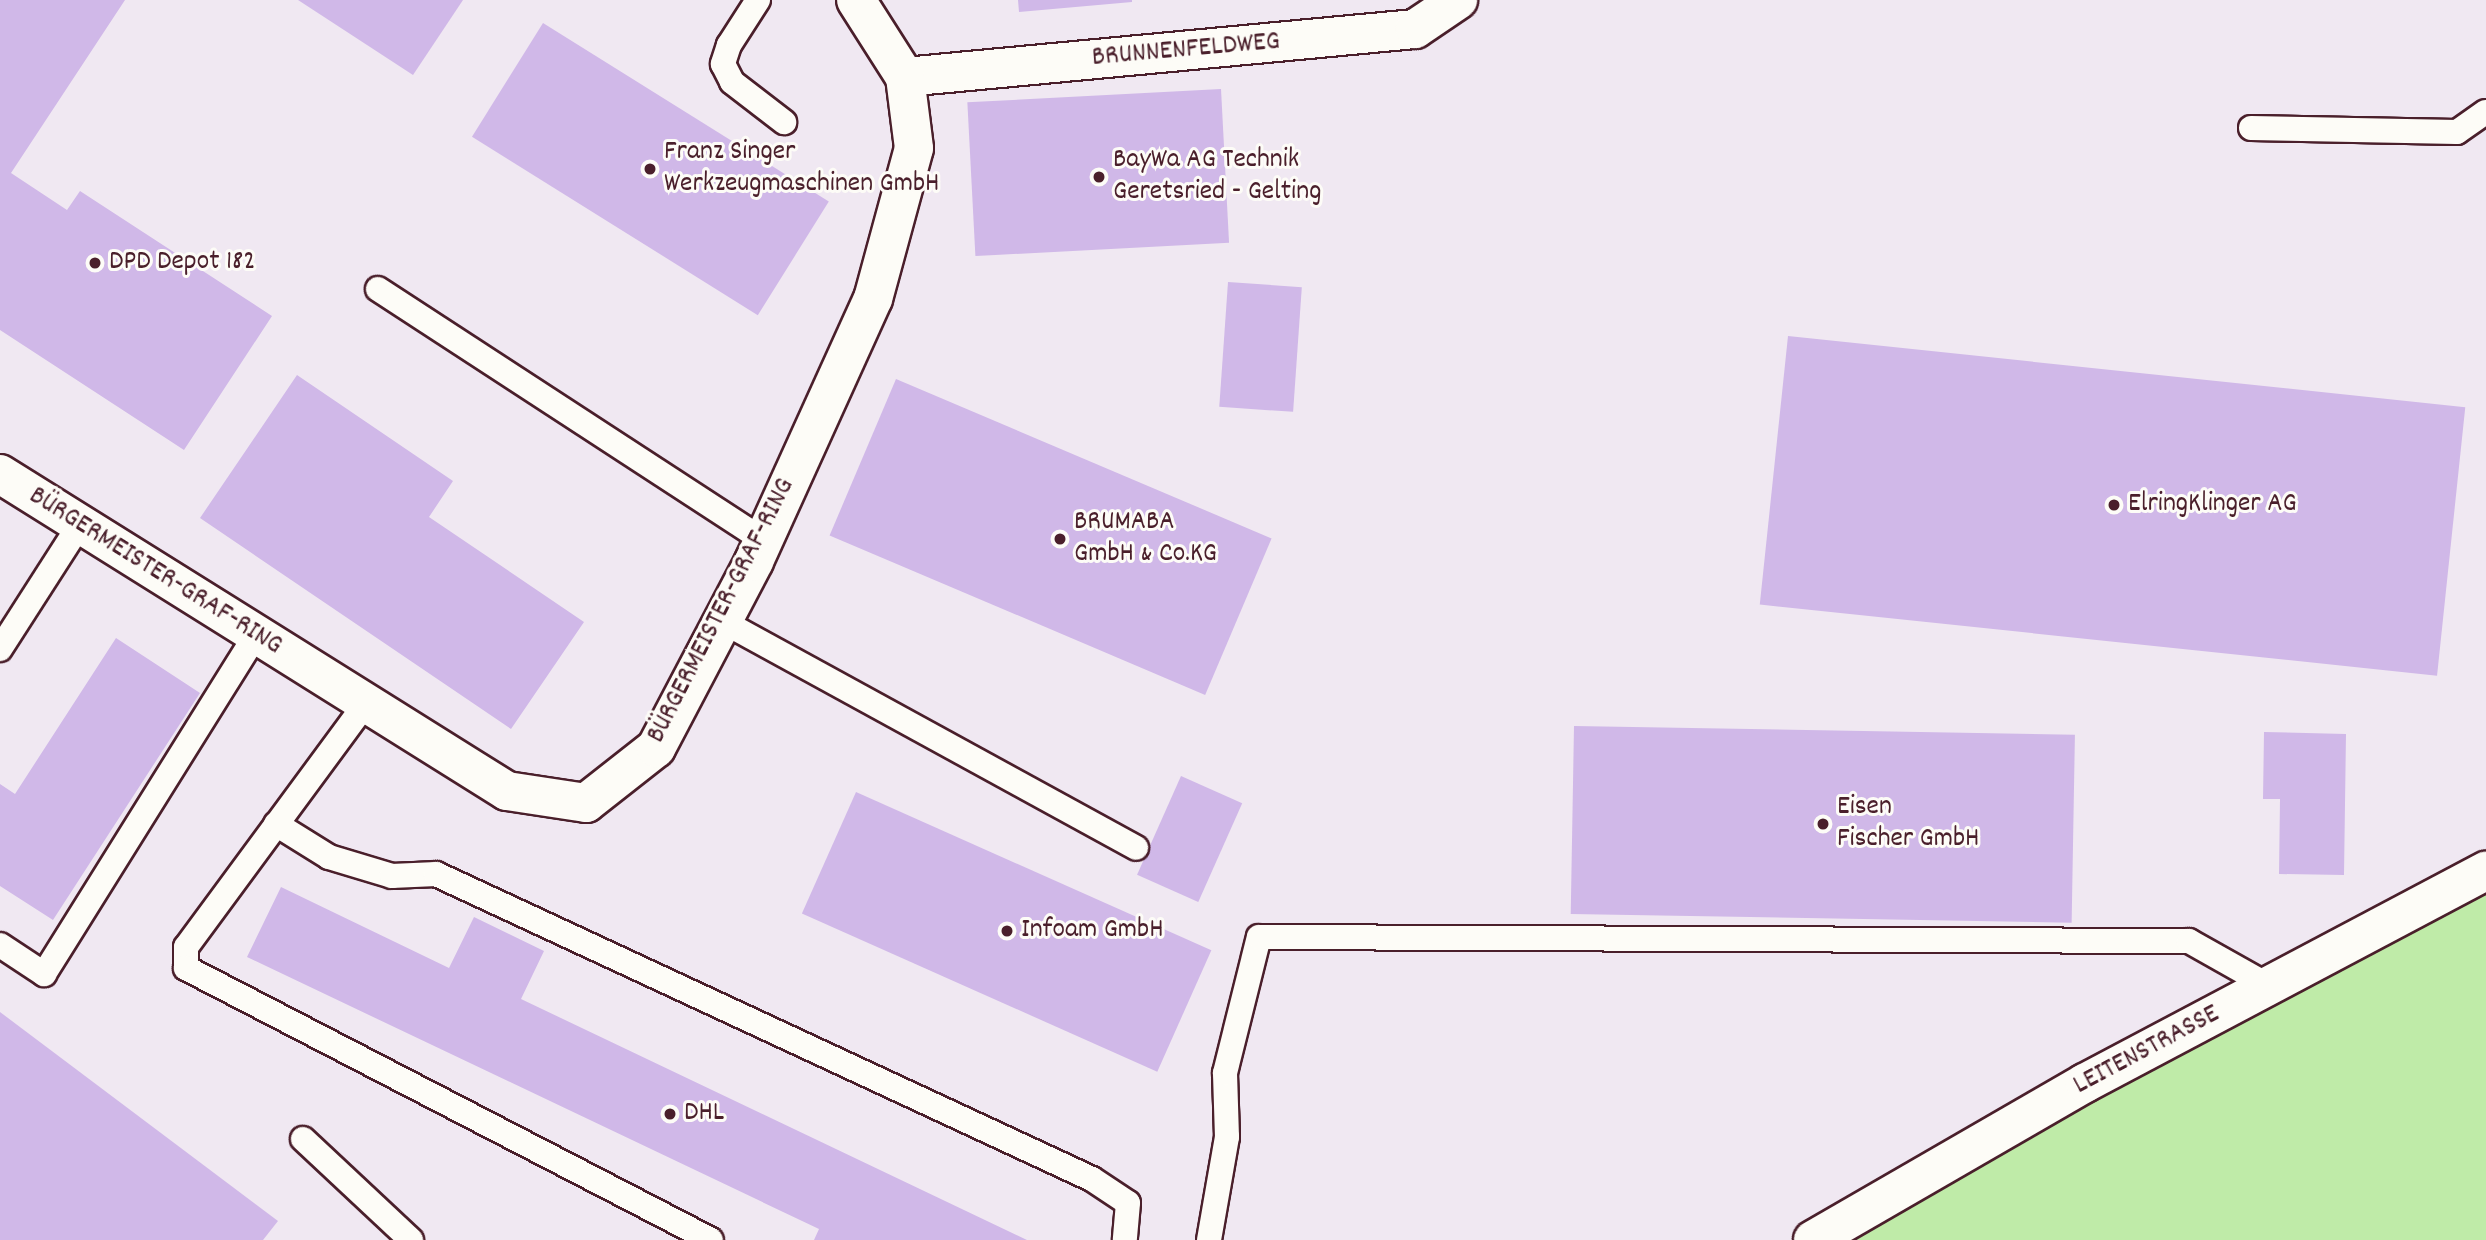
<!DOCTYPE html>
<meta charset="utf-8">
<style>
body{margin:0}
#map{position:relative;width:2486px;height:1240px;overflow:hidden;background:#fdfcf7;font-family:Dekko,sans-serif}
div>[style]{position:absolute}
.built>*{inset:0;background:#f0e8f2}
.green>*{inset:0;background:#bfeba8}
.building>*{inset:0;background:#d0b8e8;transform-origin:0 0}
.roads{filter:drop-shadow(2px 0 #4a1f2b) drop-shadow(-2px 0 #4a1f2b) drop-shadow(0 2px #4a1f2b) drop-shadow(0 -2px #4a1f2b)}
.service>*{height:24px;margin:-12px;padding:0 12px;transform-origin:12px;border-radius:12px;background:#fdfcf7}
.minor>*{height:38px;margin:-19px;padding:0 19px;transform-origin:19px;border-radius:19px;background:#fdfcf7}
.dots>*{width:19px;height:19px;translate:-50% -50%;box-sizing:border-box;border:4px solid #fdfcf7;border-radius:50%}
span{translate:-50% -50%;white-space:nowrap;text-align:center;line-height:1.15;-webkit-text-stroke:6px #fdfcf7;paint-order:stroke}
.street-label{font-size:28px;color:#4a1f2b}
.poi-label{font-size:28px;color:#4a1f2b}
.left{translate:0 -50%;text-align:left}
</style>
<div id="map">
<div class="built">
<i style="clip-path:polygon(0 0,2486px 0,2486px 871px,1813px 1240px,0 1240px)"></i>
</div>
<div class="green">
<i style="clip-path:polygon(2486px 871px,2486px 1240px,1813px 1240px)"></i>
</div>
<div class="building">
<i style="clip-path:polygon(0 0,125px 0,11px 173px,67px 210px,80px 191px,272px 316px,184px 450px,0 330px)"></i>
<i style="clip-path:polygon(298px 0,463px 0,413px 75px)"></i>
<i style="clip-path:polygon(1018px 0,1132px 0,1132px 2px,1019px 12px)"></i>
<i style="left:543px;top:23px;width:337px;height:134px;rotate:32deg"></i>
<i style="left:1221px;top:89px;width:154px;height:254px;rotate:87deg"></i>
<i style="left:1228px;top:282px;width:74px;height:125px;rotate:4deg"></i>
<i style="left:1788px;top:336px;width:681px;height:270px;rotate:6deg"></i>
<i style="clip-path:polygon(297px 375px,453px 481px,429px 517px,584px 622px,511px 729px,200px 518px)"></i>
<i style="left:896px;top:379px;width:408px;height:170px;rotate:23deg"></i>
<i style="clip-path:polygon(116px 638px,200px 693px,53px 920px,0 886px,0 784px,15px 794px)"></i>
<i style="left:1574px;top:726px;width:501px;height:188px;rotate:1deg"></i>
<i style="clip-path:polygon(2264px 732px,2346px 734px,2344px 875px,2279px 874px,2280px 799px,2263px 799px)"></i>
<i style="left:1181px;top:776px;width:67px;height:108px;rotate:24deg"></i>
<i style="left:856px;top:792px;width:389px;height:133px;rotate:24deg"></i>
<i style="clip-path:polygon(281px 887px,449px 968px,474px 917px,544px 951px,521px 999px,1027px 1240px,814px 1240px,819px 1229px,247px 957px)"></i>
<i style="clip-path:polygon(0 1012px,278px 1221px,263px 1240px,0 1240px)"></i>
</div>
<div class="roads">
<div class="service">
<i style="left:758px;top:0;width:54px;rotate:122.8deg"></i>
<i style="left:729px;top:45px;width:20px;rotate:108deg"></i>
<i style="left:723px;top:64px;width:20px;rotate:63deg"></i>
<i style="left:732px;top:82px;width:66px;rotate:37.6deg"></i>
<i style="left:2251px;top:128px;width:206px;rotate:1.1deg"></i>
<i style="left:2457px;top:132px;width:35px;rotate:-35deg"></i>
<i style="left:378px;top:289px;width:460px;rotate:33.1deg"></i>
<i style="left:722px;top:621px;width:472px;rotate:28.7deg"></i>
<i style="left:0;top:649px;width:146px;rotate:-57.3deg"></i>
<i style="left:366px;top:703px;width:303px;rotate:126.4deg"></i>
<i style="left:186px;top:947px;width:21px;rotate:90deg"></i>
<i style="left:186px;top:968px;width:591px;rotate:27.39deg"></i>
<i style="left:276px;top:824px;width:62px;rotate:31.9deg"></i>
<i style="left:329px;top:857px;width:66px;rotate:16.8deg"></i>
<i style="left:392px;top:876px;width:44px;rotate:-2.6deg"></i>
<i style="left:436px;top:874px;width:723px;rotate:24.94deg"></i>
<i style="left:1092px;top:1179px;width:43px;rotate:33.7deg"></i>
<i style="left:1128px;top:1203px;width:37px;rotate:95deg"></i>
<i style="left:0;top:945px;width:53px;rotate:33.4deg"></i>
<i style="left:44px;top:974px;width:400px;rotate:-58deg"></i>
<i style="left:303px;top:1139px;width:148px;rotate:43.1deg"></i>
<i style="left:1209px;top:1240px;width:105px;rotate:-80.1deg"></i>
<i style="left:1227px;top:1137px;width:64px;rotate:-91.8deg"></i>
<i style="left:1225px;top:1073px;width:140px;rotate:-76deg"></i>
<i style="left:1259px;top:937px;width:930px;rotate:0.25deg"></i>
<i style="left:2189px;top:941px;width:92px;rotate:29.4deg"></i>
</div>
<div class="minor">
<i style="left:905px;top:77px;width:512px;rotate:-5.38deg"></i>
<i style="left:1415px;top:29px;width:52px;rotate:-34deg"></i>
<i style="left:0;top:474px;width:598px;rotate:32.02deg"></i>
<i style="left:507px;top:791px;width:80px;rotate:8.6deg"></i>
<i style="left:586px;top:803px;width:89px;rotate:-38.2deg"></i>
<i style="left:656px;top:748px;width:211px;rotate:-62.3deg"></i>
<i style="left:754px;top:561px;width:288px;rotate:-65.6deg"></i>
<i style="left:873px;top:299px;width:156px;rotate:-74.8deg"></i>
<i style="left:914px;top:148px;width:72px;rotate:-97.2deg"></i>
<i style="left:905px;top:77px;width:91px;rotate:-122.5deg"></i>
<i style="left:1813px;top:1240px;width:314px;rotate:-30deg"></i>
<i style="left:2085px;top:1083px;width:454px;rotate:-27.9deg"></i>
</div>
</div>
<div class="dots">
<i style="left:650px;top:169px;background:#4a1f2b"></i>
<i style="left:1099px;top:177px;background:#4a1f2b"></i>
<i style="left:95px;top:263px;background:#4a1f2b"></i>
<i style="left:2114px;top:505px;background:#4a1f2b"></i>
<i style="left:1060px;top:539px;background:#4a1f2b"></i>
<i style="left:1823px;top:824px;background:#4a1f2b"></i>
<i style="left:1007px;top:931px;background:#4a1f2b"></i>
<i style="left:670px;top:1114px;background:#4a1f2b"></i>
</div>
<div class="street-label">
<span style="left:1186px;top:51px;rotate:-5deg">BRUNNENFELDWEG</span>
<span style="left:155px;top:572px;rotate:32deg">BÜRGERMEISTER-GRAF-RING</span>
<span style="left:722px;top:611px;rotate:-63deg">BÜRGERMEISTER-GRAF-RING</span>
<span style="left:2147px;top:1051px;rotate:-28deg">LEITENSTRASSE</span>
</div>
<div class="poi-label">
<span class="left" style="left:664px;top:169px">Franz Singer<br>Werkzeugmaschinen GmbH</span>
<span class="left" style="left:1113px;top:177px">BayWa AG Technik<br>Geretsried - Gelting</span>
<span class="left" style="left:109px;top:263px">DPD Depot 182</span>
<span class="left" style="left:2128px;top:505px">ElringKlinger AG</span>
<span class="left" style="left:1074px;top:539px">BRUMABA<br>GmbH &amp; Co.KG</span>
<span class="left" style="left:1837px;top:824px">Eisen<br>Fischer GmbH</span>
<span class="left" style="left:1021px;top:931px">Infoam GmbH</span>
<span class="left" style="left:684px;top:1114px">DHL</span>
</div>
</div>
